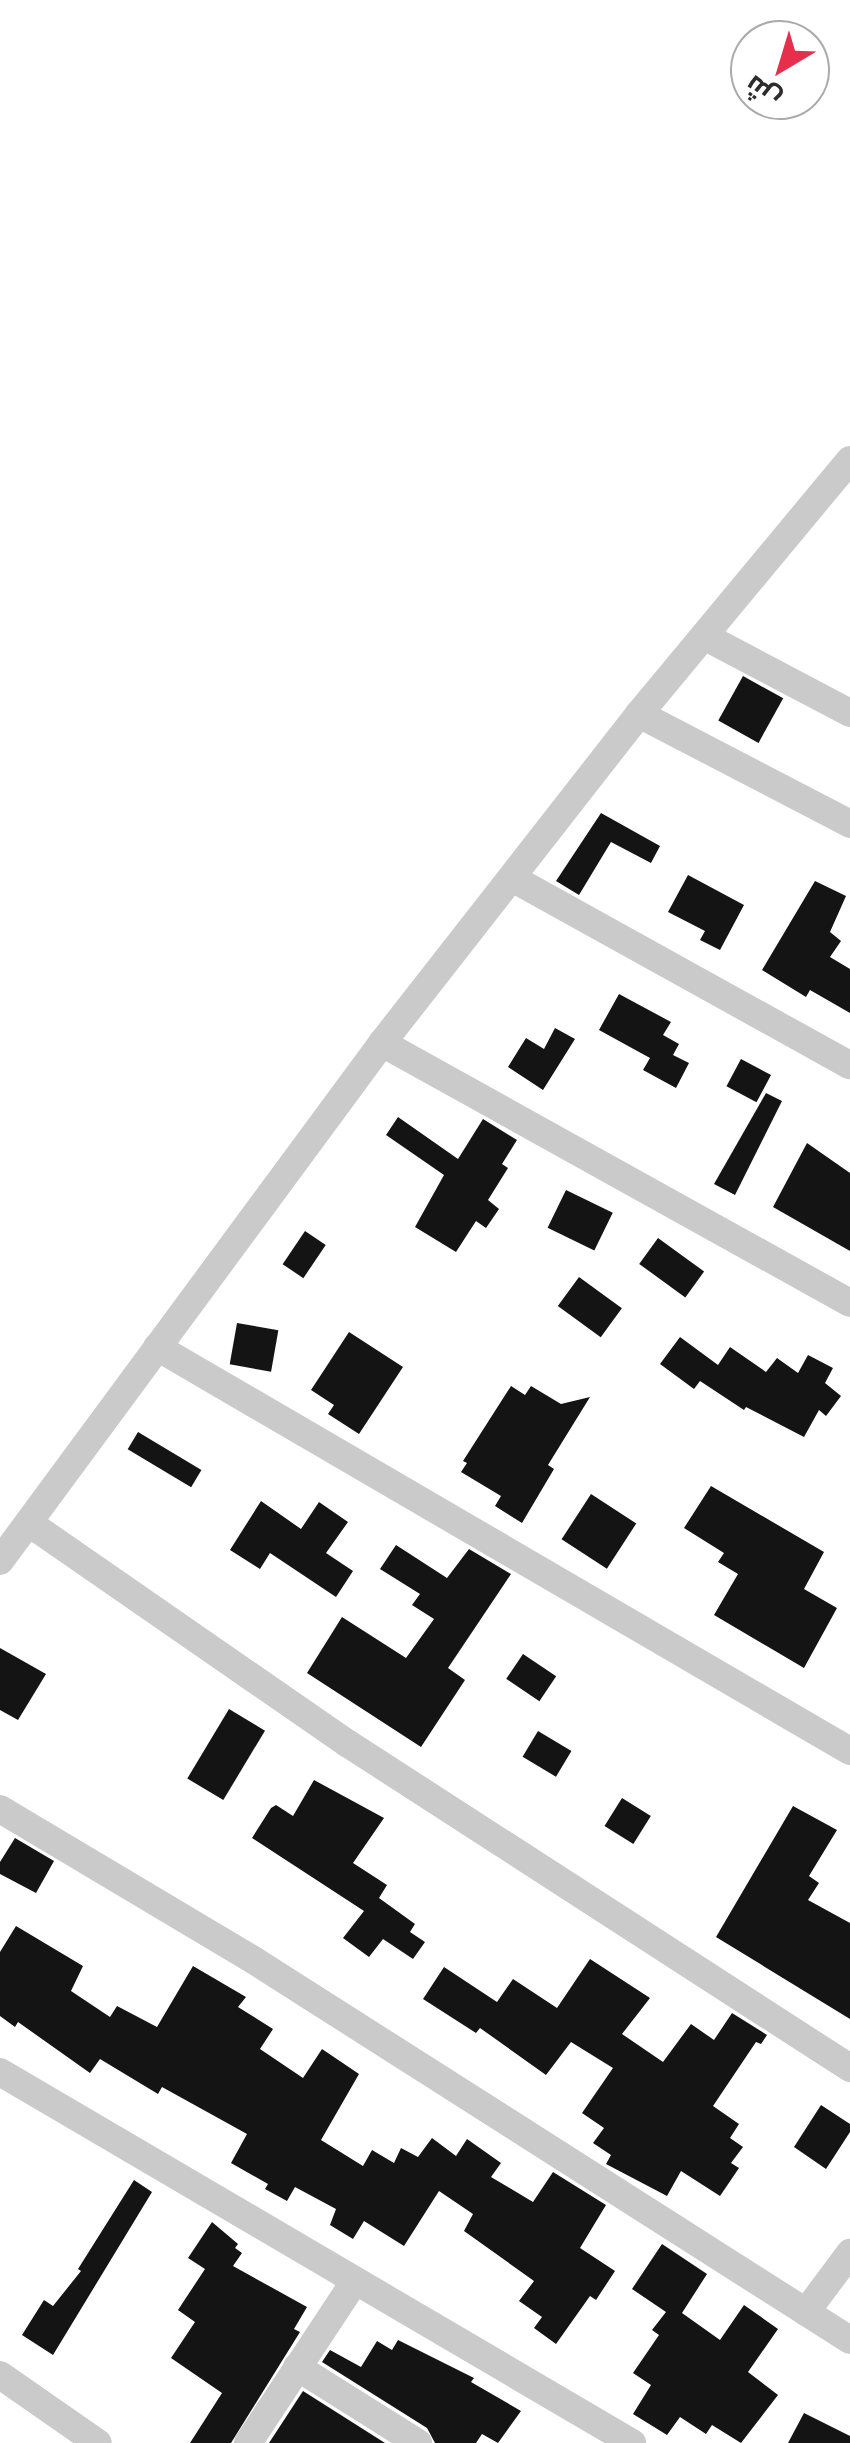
<!DOCTYPE html>
<meta charset="utf-8">
<style>
body{margin:0}
#map{position:relative;width:850px;height:2443px;overflow:hidden;background:#fff;font-family:Karla,Cairo,sans-serif}
div>[style]{position:absolute}
.building>*{inset:0;background:#141414;transform-origin:0 0}
.minor>*{height:28px;margin:-14px;padding:0 14px;transform-origin:14px;border-radius:14px;background:#cacaca}
span{translate:-50% -50%;white-space:nowrap;text-align:center;line-height:1.15;-webkit-text-stroke:10px #fff;paint-order:stroke}
.north{position:absolute;left:730px;top:20px;width:100px;height:100px;box-sizing:border-box;background:#fff;border:2px solid #ababab;border-radius:50%;rotate:218deg;font-size:28px;font-weight:700;line-height:40px;text-align:center;color:#2d2d2d}
.north::after{content:'';display:block;margin:auto;width:35px;height:45px;background:#e52f4d;clip-path:polygon(50% 0,100% 100%,50% 72%,0 100%)}
</style>
<div id="map">
<div class="building">
<i style="left:743px;top:676px;width:46px;height:51px;rotate:29deg"></i>
<i style="clip-path:polygon(601px 813px,660px 846px,651px 863px,611px 842px,579px 895px,556px 881px)"></i>
<i style="clip-path:polygon(688px 875px,744px 905px,720px 950px,700px 940px,705px 931px,668px 912px)"></i>
<i style="clip-path:polygon(815px 881px,846px 896px,830px 932px,841px 941px,830px 957px,850px 969px,850px 1013px,810px 990px,806px 997px,762px 970px)"></i>
<i style="clip-path:polygon(619px 994px,671px 1022px,663px 1035px,679px 1044px,673px 1055px,689px 1063px,676px 1088px,643px 1070px,650px 1058px,599px 1030px)"></i>
<i style="clip-path:polygon(555px 1028px,575px 1039px,543px 1090px,508px 1067px,526px 1038px,544px 1049px)"></i>
<i style="left:741px;top:1059px;width:34px;height:31px;rotate:28deg"></i>
<i style="clip-path:polygon(766px 1093px,782px 1101px,735px 1195px,714px 1184px)"></i>
<i style="clip-path:polygon(398px 1117px,458px 1159px,483px 1119px,517px 1140px,502px 1164px,508px 1168px,488px 1200px,499px 1209px,486px 1228px,476px 1221px,456px 1252px,415px 1227px,444px 1175px,386px 1135px)"></i>
<i style="clip-path:polygon(807px 1143px,850px 1173px,850px 1251px,773px 1207px)"></i>
<i style="left:566px;top:1190px;width:52px;height:42px;rotate:26deg"></i>
<i style="left:305px;top:1231px;width:25px;height:40px;rotate:34deg"></i>
<i style="left:658px;top:1238px;width:57px;height:32px;rotate:36deg"></i>
<i style="left:579px;top:1277px;width:53px;height:36px;rotate:36deg"></i>
<i style="left:237px;top:1323px;width:42px;height:42px;rotate:10deg"></i>
<i style="clip-path:polygon(349px 1332px,403px 1367px,359px 1434px,328px 1414px,334px 1405px,311px 1390px)"></i>
<i style="clip-path:polygon(680px 1337px,718px 1365px,730px 1347px,766px 1372px,777px 1358px,798px 1373px,808px 1355px,833px 1368px,825px 1383px,841px 1396px,826px 1416px,819px 1410px,804px 1437px,746px 1407px,744px 1410px,700px 1381px,694px 1389px,660px 1364px)"></i>
<i style="clip-path:polygon(511px 1386px,525px 1395px,531px 1386px,561px 1404px,590px 1397px,548px 1465px,554px 1469px,522px 1523px,495px 1506px,501px 1496px,461px 1472px,467px 1463px,463px 1461px)"></i>
<i style="left:138px;top:1432px;width:74px;height:20px;rotate:31deg"></i>
<i style="clip-path:polygon(711px 1486px,824px 1552px,804px 1589px,837px 1608px,804px 1668px,714px 1615px,738px 1574px,718px 1562px,724px 1553px,684px 1528px)"></i>
<i style="left:591px;top:1494px;width:54px;height:54px;rotate:33deg"></i>
<i style="clip-path:polygon(261px 1501px,301px 1529px,319px 1502px,348px 1522px,326px 1553px,353px 1571px,336px 1597px,270px 1553px,260px 1569px,230px 1550px)"></i>
<i style="clip-path:polygon(396px 1545px,447px 1578px,469px 1549px,511px 1574px,448px 1668px,465px 1680px,421px 1747px,307px 1673px,342px 1617px,406px 1658px,434px 1619px,412px 1605px,420px 1594px,380px 1569px)"></i>
<i style="clip-path:polygon(0 1648px,46px 1674px,18px 1720px,0 1710px)"></i>
<i style="left:523px;top:1654px;width:40px;height:30px;rotate:34deg"></i>
<i style="left:229px;top:1709px;width:42px;height:81px;rotate:31deg"></i>
<i style="left:538px;top:1731px;width:39px;height:30px;rotate:31deg"></i>
<i style="clip-path:polygon(314px 1780px,384px 1818px,353px 1863px,387px 1885px,379px 1898px,415px 1924px,410px 1932px,425px 1942px,413px 1959px,383px 1939px,369px 1957px,343px 1938px,364px 1911px,252px 1838px,271px 1808px,276px 1805px,293px 1816px)"></i>
<i style="left:622px;top:1798px;width:34px;height:33px;rotate:32deg"></i>
<i style="clip-path:polygon(793px 1806px,837px 1830px,809px 1876px,819px 1883px,808px 1900px,850px 1923px,850px 2019px,716px 1937px)"></i>
<i style="clip-path:polygon(15px 1838px,54px 1861px,36px 1893px,0 1874px,0 1862px)"></i>
<i style="clip-path:polygon(16px 1926px,83px 1966px,71px 1991px,110px 2017px,117px 2006px,157px 2027px,193px 1966px,246px 1997px,238px 2007px,273px 2029px,260px 2049px,303px 2078px,322px 2049px,359px 2074px,321px 2140px,363px 2166px,372px 2150px,394px 2163px,401px 2148px,418px 2157px,432px 2138px,456px 2156px,467px 2139px,501px 2163px,491px 2177px,533px 2202px,553px 2172px,606px 2205px,580px 2248px,615px 2271px,596px 2300px,590px 2296px,556px 2344px,534px 2328px,542px 2317px,519px 2301px,534px 2281px,464px 2231px,473px 2214px,439px 2191px,404px 2246px,364px 2221px,353px 2239px,330px 2225px,336px 2209px,295px 2187px,287px 2201px,265px 2189px,268px 2184px,231px 2163px,247px 2134px,162px 2087px,158px 2094px,100px 2059px,90px 2073px,18px 2022px,15px 2027px,0 2016px,0 1952px)"></i>
<i style="clip-path:polygon(590px 1959px,650px 1998px,622px 2034px,663px 2062px,691px 2024px,714px 2040px,732px 2013px,767px 2035px,761px 2044px,756px 2042px,713px 2106px,739px 2124px,730px 2138px,743px 2147px,731px 2163px,739px 2168px,720px 2196px,681px 2171px,667px 2196px,606px 2164px,611px 2155px,593px 2143px,604px 2128px,582px 2113px,613px 2068px,571px 2042px,546px 2075px,480px 2028px,476px 2033px,423px 1999px,444px 1967px,497px 2002px,513px 1979px,557px 2008px)"></i>
<i style="clip-path:polygon(821px 2105px,850px 2124px,850px 2132px,826px 2169px,794px 2147px)"></i>
<i style="clip-path:polygon(134px 2180px,152px 2192px,53px 2355px,22px 2335px,44px 2300px,53px 2306px,81px 2271px,78px 2269px)"></i>
<i style="clip-path:polygon(212px 2222px,238px 2244px,235px 2248px,242px 2253px,233px 2266px,307px 2307px,294px 2329px,300px 2332px,231px 2443px,190px 2443px,222px 2393px,171px 2358px,195px 2322px,178px 2310px,205px 2269px,188px 2258px)"></i>
<i style="clip-path:polygon(662px 2244px,707px 2274px,682px 2313px,720px 2340px,744px 2305px,778px 2329px,748px 2372px,778px 2395px,741px 2443px,712px 2425px,706px 2434px,680px 2417px,667px 2435px,633px 2414px,651px 2385px,633px 2373px,659px 2335px,652px 2330px,666px 2312px,632px 2289px)"></i>
<i style="clip-path:polygon(398px 2340px,474px 2378px,471px 2382px,521px 2411px,498px 2443px,482px 2434px,476px 2443px,435px 2443px,427px 2428px,322px 2362px,330px 2350px,361px 2367px,377px 2341px,392px 2350px)"></i>
<i style="clip-path:polygon(303px 2391px,385px 2443px,269px 2443px)"></i>
<i style="clip-path:polygon(804px 2413px,850px 2436px,850px 2443px,788px 2443px)"></i>
</div>
<div class="minor">
<i style="left:704px;top:636px;width:165px;rotate:27.8deg"></i>
<i style="left:639px;top:714px;width:238px;rotate:27.5deg"></i>
<i style="left:512px;top:878px;width:386px;rotate:29deg"></i>
<i style="left:382px;top:1043px;width:535px;rotate:29.05deg"></i>
<i style="left:157px;top:1347px;width:802px;rotate:30.24deg"></i>
<i style="left:29px;top:1523px;width:387px;rotate:34.7deg"></i>
<i style="left:347px;top:1743px;width:599px;rotate:32.87deg"></i>
<i style="left:0;top:1561px;width:644px;rotate:-53.59deg"></i>
<i style="left:382px;top:1043px;width:417px;rotate:-52deg"></i>
<i style="left:639px;top:714px;width:330px;rotate:-50.3deg"></i>
<i style="left:0;top:1809px;width:297px;rotate:30.8deg"></i>
<i style="left:255px;top:1961px;width:705px;rotate:32.5deg"></i>
<i style="left:0;top:2072px;width:733px;rotate:30.41deg"></i>
<i style="left:806px;top:2312px;width:74px;rotate:-53.3deg"></i>
<i style="left:297px;top:2367px;width:143px;rotate:32.1deg"></i>
<i style="left:0;top:2375px;width:119px;rotate:34.8deg"></i>
<i style="left:248px;top:2443px;width:194px;rotate:-56.6deg"></i>
</div>
<div class="north">ش</div>
</div>
